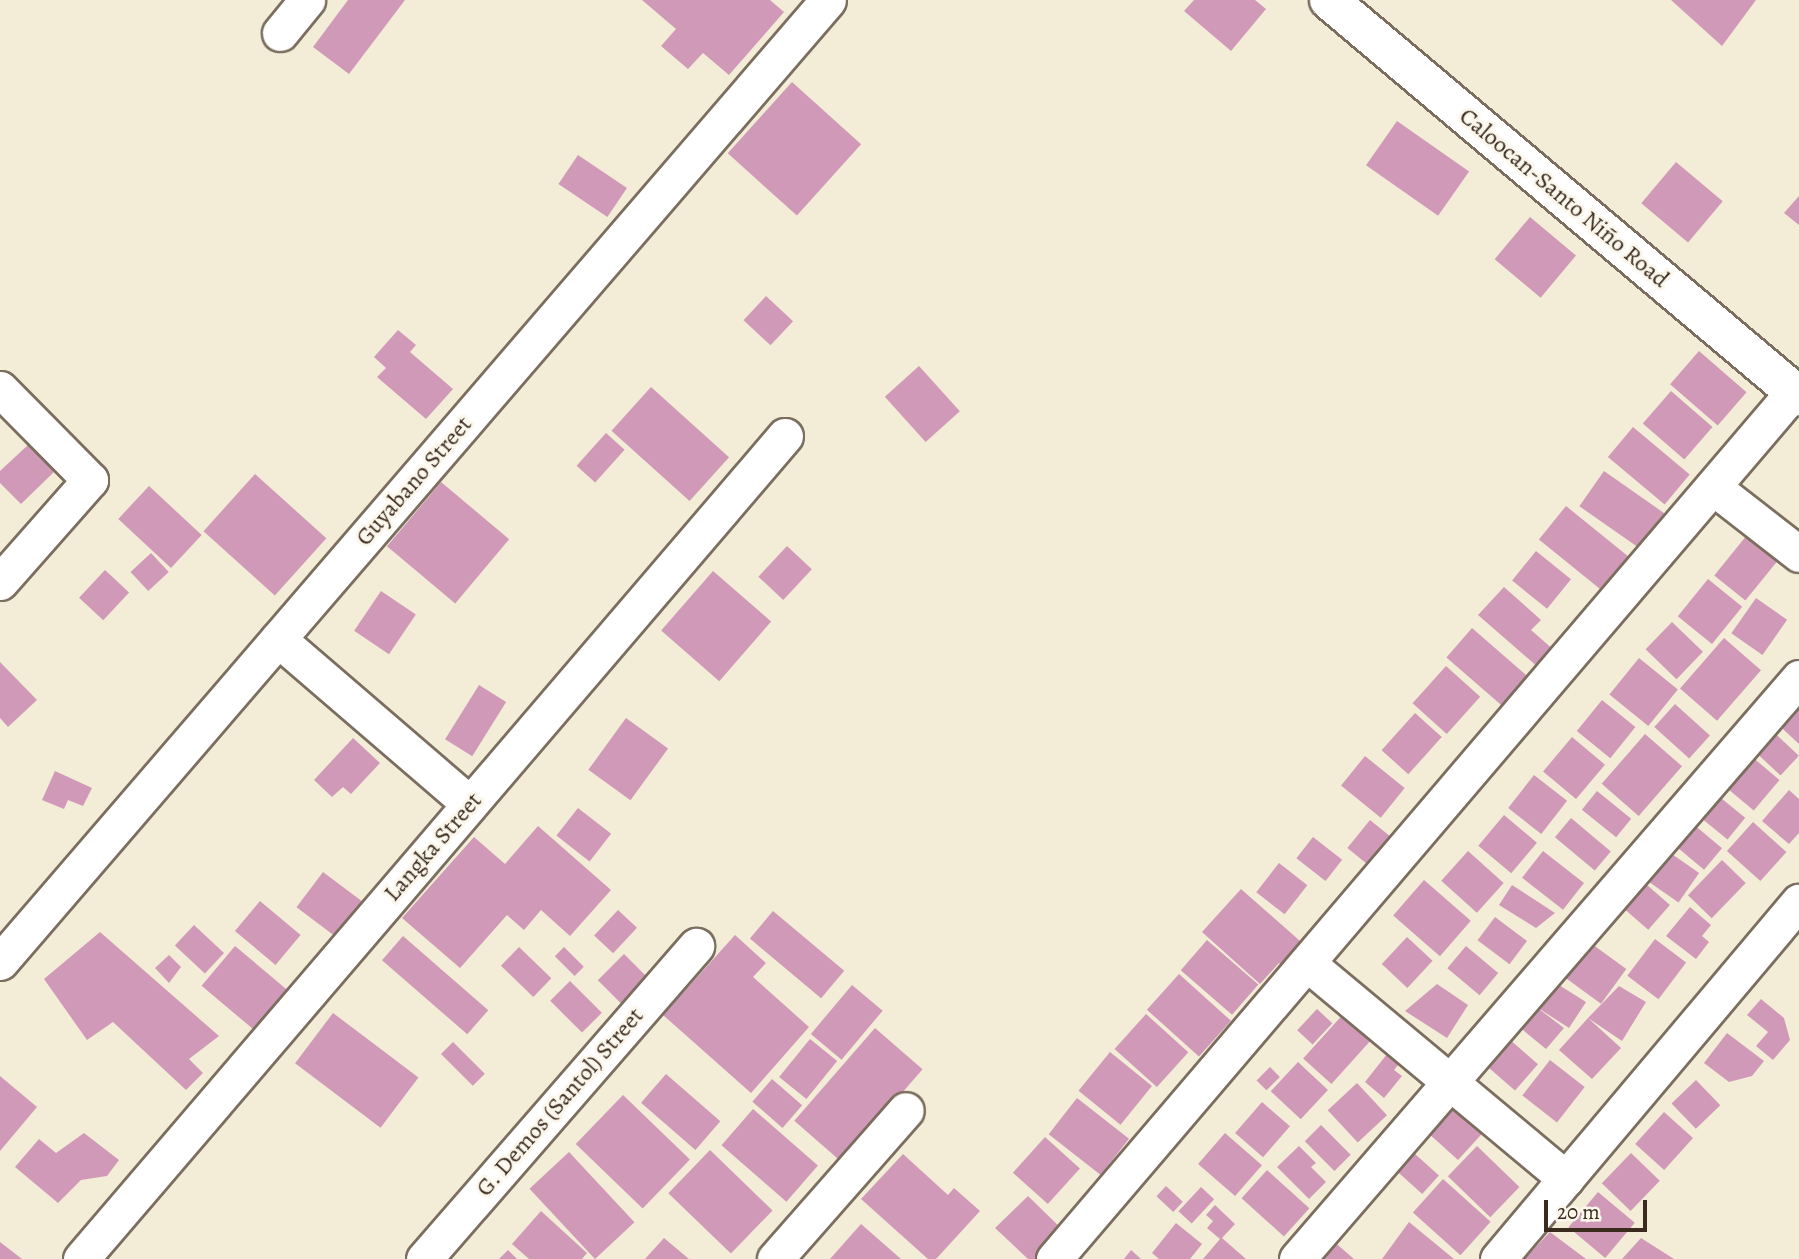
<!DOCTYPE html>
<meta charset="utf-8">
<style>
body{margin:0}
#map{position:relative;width:1799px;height:1259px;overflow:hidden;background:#f3edd7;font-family:Alegreya,serif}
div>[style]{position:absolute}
.building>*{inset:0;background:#d099b8;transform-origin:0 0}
.roads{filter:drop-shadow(2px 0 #7b6e5f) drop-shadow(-2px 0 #7b6e5f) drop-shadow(0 2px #7b6e5f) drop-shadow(0 -2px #7b6e5f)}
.street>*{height:35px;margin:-17.5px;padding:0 17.5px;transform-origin:17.5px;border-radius:17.5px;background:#fff}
.secondary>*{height:38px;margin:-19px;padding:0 19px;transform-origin:19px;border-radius:19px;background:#fff}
span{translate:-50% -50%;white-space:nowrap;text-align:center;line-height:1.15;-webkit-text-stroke:6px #fbf7ec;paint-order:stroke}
.street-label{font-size:24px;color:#3b2a1e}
.scale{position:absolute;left:1544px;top:1200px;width:103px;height:32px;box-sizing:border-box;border:4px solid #3b2a1e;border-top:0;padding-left:9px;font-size:21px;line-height:24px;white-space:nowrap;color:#3b2a1e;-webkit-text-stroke:5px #fbf7ec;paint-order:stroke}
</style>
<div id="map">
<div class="building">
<i style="clip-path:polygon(348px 0,405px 0,349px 74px,313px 47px)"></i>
<i style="clip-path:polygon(642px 0,770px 0,784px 12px,729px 75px,703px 53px,688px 69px,661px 46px,676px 29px)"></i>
<i style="clip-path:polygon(1194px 0,1255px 0,1266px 9px,1231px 51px,1184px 11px)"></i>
<i style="clip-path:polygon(1671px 0,1756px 0,1722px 46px)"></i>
<i style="left:792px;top:82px;width:93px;height:96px;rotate:42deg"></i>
<i style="left:1397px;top:121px;width:88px;height:54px;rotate:35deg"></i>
<i style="left:578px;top:155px;width:59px;height:35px;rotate:34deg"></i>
<i style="left:1676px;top:162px;width:61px;height:54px;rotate:40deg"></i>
<i style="clip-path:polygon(1799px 196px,1799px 225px,1784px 213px)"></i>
<i style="left:1530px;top:217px;width:60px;height:55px;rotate:40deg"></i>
<i style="left:766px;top:296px;width:37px;height:33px;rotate:43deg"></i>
<i style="clip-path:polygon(398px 330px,416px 345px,410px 352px,453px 389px,426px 419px,377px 377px,386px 368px,374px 357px)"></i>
<i style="left:1699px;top:351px;width:63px;height:44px;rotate:41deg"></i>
<i style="left:919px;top:366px;width:61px;height:46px;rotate:48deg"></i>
<i style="left:651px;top:387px;width:105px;height:59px;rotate:42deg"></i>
<i style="left:1671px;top:391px;width:55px;height:43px;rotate:41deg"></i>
<i style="left:1633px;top:427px;width:74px;height:39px;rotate:40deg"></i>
<i style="left:606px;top:433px;width:25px;height:44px;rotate:42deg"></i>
<i style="clip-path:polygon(29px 444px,55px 471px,21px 504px,0 483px,0 471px)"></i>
<i style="left:1604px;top:471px;width:80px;height:43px;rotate:35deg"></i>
<i style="left:255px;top:474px;width:96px;height:77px;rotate:42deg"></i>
<i style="left:441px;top:482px;width:89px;height:84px;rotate:40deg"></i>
<i style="left:149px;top:486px;width:72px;height:45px;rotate:43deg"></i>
<i style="left:1566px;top:506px;width:85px;height:43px;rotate:39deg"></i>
<i style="left:1747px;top:535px;width:40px;height:52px;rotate:39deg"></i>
<i style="left:787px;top:546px;width:34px;height:42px;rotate:43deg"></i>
<i style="left:1536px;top:551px;width:45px;height:38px;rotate:39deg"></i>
<i style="left:151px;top:553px;width:26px;height:28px;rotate:47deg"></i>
<i style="left:105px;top:570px;width:33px;height:38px;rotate:43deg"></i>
<i style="left:713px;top:571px;width:77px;height:79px;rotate:41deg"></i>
<i style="left:1708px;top:579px;width:44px;height:48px;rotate:39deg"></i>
<i style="clip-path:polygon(1504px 587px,1541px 620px,1531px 630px,1555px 651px,1539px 668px,1478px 615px)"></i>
<i style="left:381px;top:591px;width:42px;height:48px;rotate:34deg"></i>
<i style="left:1756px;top:598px;width:38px;height:43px;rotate:35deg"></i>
<i style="left:1672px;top:622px;width:43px;height:38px;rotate:44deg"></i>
<i style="left:1472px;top:628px;width:81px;height:39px;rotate:41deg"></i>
<i style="left:1724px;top:638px;width:49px;height:67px;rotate:41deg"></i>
<i style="left:1639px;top:658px;width:50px;height:47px;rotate:39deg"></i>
<i style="clip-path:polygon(0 662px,37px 700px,8px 727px,0 718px)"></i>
<i style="left:1446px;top:666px;width:46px;height:50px;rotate:42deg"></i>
<i style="left:479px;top:685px;width:32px;height:64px;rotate:32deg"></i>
<i style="clip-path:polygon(1788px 697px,1799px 708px,1799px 744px,1770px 717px)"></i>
<i style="left:1602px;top:700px;width:43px;height:40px;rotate:39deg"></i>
<i style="left:1675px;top:704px;width:47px;height:31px;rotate:42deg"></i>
<i style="left:1415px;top:713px;width:36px;height:50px;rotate:42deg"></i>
<i style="left:626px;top:718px;width:52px;height:64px;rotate:36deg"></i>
<i style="left:1766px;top:725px;width:45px;height:27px;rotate:43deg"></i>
<i style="left:1645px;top:734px;width:49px;height:66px;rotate:41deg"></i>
<i style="left:1572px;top:737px;width:43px;height:45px;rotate:40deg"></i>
<i style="clip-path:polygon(353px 738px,380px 763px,351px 794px,343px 787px,332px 797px,314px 780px)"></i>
<i style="left:1745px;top:751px;width:45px;height:40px;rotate:40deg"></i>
<i style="left:1365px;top:756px;width:51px;height:38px;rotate:39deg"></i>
<i style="clip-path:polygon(55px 771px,92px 788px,83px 806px,68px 800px,64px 809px,42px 800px)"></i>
<i style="left:1534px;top:775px;width:42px;height:42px;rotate:38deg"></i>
<i style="left:1711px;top:790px;width:44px;height:28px;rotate:39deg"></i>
<i style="clip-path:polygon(1789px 790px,1799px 799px,1799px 833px,1789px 844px,1762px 821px)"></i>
<i style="left:1597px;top:791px;width:44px;height:24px;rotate:39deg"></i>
<i style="left:578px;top:808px;width:42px;height:35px;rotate:38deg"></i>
<i style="left:1504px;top:815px;width:43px;height:40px;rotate:40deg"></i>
<i style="left:1571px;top:818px;width:52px;height:25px;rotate:40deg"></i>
<i style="left:1686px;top:818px;width:47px;height:28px;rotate:40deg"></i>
<i style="left:1370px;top:820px;width:27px;height:36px;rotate:39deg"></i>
<i style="left:1753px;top:822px;width:45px;height:39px;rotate:42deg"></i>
<i style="clip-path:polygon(538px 826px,611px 890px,570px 936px,541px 910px,524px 930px,507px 915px,460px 968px,402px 918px,474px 837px,505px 864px)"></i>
<i style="left:1313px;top:837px;width:37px;height:27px;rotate:38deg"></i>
<i style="left:1659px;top:845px;width:49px;height:36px;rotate:35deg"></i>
<i style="left:1468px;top:851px;width:48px;height:40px;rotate:42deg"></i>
<i style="left:1543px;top:851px;width:52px;height:34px;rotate:38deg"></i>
<i style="left:1722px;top:860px;width:33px;height:49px;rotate:44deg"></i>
<i style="left:1279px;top:863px;width:36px;height:37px;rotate:38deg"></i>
<i style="left:323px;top:872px;width:55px;height:44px;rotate:37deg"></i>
<i style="left:1639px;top:878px;width:41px;height:33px;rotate:41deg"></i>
<i style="left:1424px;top:880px;width:62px;height:47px;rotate:41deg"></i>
<i style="clip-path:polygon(1512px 885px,1555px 913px,1536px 928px,1499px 905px)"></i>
<i style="clip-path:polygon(1241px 889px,1308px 948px,1287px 971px,1279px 963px,1260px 984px,1202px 932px)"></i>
<i style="left:260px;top:901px;width:53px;height:39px;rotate:40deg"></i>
<i style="clip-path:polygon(1690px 907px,1711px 925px,1702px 936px,1709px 942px,1696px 959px,1666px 936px)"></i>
<i style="left:618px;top:910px;width:26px;height:35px;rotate:43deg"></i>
<i style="left:773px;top:911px;width:93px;height:36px;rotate:40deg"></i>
<i style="left:1495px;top:917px;width:40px;height:29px;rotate:37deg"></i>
<i style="left:194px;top:925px;width:41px;height:28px;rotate:43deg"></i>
<i style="clip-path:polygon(100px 932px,219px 1036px,189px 1059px,203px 1073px,186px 1090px,113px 1022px,87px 1040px,44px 979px)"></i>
<i style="clip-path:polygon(735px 935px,766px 963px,753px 977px,809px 1027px,751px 1093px,663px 1015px)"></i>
<i style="left:403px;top:936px;width:113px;height:32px;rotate:41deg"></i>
<i style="left:1581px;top:936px;width:56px;height:43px;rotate:36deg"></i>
<i style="left:1407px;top:937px;width:35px;height:37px;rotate:43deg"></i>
<i style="left:1655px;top:939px;width:39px;height:46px;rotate:37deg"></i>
<i style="left:1207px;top:940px;width:68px;height:40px;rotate:41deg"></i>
<i style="left:235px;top:946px;width:73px;height:52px;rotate:40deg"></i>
<i style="left:1466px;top:946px;width:42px;height:29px;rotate:40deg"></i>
<i style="left:519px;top:947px;width:45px;height:26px;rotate:44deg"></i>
<i style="left:564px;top:947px;width:28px;height:13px;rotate:45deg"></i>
<i style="left:624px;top:954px;width:41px;height:37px;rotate:45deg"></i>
<i style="clip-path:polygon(169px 955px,181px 967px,169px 983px,155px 968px)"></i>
<i style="left:1179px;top:974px;width:70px;height:48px;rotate:42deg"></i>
<i style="clip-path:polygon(1543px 975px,1586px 1002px,1569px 1028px,1535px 1006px,1564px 1028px,1546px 1049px,1512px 1021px)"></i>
<i style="left:570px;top:981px;width:45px;height:28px;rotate:45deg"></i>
<i style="clip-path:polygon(1437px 984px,1468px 1005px,1447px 1038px,1405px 1011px)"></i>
<i style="left:852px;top:985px;width:40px;height:64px;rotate:40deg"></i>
<i style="clip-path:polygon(1619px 986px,1646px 1002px,1622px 1041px,1588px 1018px,1621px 1048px,1592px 1079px,1559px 1050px,1588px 1018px)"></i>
<i style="clip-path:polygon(1761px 999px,1784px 1018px,1790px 1040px,1773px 1060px,1756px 1046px,1768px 1032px,1747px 1015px)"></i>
<i style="left:1317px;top:1009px;width:21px;height:29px;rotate:43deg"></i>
<i style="left:1346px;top:1011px;width:38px;height:64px;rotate:42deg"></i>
<i style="left:333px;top:1013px;width:107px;height:63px;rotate:37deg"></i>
<i style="left:1146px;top:1014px;width:57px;height:47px;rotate:42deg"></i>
<i style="left:875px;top:1028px;width:63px;height:123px;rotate:41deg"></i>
<i style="left:1501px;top:1032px;width:49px;height:35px;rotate:41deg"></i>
<i style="clip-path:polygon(1727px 1033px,1764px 1061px,1752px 1076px,1729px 1082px,1704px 1063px)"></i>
<i style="left:810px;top:1039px;width:35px;height:49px;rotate:39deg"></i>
<i style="left:453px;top:1042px;width:45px;height:17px;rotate:45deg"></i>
<i style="clip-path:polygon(1391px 1049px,1403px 1059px,1394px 1070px,1402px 1076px,1384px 1098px,1365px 1082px)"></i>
<i style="left:1110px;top:1052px;width:54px;height:50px;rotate:39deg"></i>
<i style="left:1550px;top:1060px;width:44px;height:45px;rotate:38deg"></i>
<i style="left:1298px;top:1062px;width:41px;height:40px;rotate:43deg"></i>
<i style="left:1270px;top:1067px;width:14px;height:19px;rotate:45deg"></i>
<i style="left:666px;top:1074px;width:72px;height:38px;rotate:41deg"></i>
<i style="clip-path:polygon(0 1076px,37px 1107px,0 1151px)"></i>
<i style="left:772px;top:1079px;width:40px;height:30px;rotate:41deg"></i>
<i style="left:1696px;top:1080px;width:35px;height:34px;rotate:46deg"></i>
<i style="left:1357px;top:1083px;width:44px;height:40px;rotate:47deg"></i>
<i style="left:623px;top:1095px;width:93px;height:68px;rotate:44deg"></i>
<i style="clip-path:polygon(1458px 1097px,1490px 1125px,1458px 1160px,1417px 1123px)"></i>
<i style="left:1077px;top:1098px;width:66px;height:46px;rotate:38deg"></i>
<i style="left:1262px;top:1102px;width:37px;height:41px;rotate:41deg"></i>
<i style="left:753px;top:1109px;width:86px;height:48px;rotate:41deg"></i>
<i style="left:1664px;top:1112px;width:39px;height:43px;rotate:42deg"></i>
<i style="left:1321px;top:1125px;width:42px;height:23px;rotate:45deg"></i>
<i style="clip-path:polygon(84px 1133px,119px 1160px,107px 1176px,81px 1180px,58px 1203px,15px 1167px,39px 1139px,56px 1153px)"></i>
<i style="left:1225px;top:1133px;width:49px;height:41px;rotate:41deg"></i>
<i style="left:1045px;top:1137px;width:47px;height:48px;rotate:42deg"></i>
<i style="left:1404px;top:1144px;width:47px;height:25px;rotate:42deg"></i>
<i style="clip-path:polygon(1299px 1146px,1316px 1163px,1311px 1167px,1326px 1182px,1309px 1199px,1277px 1167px)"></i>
<i style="left:1477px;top:1146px;width:59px;height:42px;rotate:44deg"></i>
<i style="left:710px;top:1150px;width:87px;height:60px;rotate:44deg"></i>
<i style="left:569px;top:1152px;width:96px;height:54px;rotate:47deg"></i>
<i style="left:1631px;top:1153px;width:40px;height:42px;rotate:44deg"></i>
<i style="clip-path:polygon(903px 1154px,948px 1195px,954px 1188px,980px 1211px,936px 1259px,928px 1259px,861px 1199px)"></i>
<i style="left:1267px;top:1170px;width:57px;height:38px;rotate:42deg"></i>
<i style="left:1443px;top:1179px;width:64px;height:45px;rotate:42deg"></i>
<i style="left:1166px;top:1186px;width:23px;height:14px;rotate:43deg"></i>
<i style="left:1201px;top:1187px;width:18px;height:33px;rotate:43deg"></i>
<i style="left:1598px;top:1192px;width:48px;height:46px;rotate:40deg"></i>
<i style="clip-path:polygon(1028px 1196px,1065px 1232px,1038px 1259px,1028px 1259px,995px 1228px)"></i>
<i style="clip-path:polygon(1215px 1205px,1235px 1224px,1222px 1238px,1246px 1259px,1203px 1259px,1220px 1239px,1207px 1228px,1213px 1221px,1206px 1215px)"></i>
<i style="clip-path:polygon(541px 1211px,587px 1253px,582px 1259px,529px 1259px,512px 1244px)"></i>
<i style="clip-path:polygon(1409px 1222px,1454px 1259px,1382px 1259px)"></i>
<i style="clip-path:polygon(1176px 1223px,1202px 1244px,1190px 1259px,1159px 1259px,1152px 1253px)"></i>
<i style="clip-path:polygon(861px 1224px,901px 1259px,830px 1259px)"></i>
<i style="clip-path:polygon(1550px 1232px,1586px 1259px,1524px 1259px)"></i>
<i style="clip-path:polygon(664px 1238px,689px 1259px,645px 1259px)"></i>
<i style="clip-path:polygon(1641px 1238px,1674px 1259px,1622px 1259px)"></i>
<i style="clip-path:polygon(1332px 1240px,1354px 1259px,1315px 1259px)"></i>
<i style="clip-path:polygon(0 1242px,22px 1259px,0 1259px)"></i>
<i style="clip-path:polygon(508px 1250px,517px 1259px,499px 1259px)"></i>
<i style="clip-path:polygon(1131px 1250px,1141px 1259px,1124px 1259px)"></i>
</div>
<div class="roads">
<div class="street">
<i style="left:280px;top:33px;width:43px;rotate:-50.7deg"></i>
<i style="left:0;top:389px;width:128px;rotate:45.3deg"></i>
<i style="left:90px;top:480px;width:136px;rotate:131.4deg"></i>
<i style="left:1713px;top:487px;width:109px;rotate:37.9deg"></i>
<i style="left:278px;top:639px;width:253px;rotate:40.7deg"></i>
<i style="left:0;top:962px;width:1269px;rotate:-49.28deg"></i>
<i style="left:1307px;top:963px;width:337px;rotate:39.8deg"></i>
<i style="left:81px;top:1259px;width:1083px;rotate:-49.46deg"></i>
<i style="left:424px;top:1259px;width:415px;rotate:-49deg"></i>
<i style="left:775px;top:1259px;width:198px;rotate:-48.7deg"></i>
<i style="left:1054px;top:1259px;width:1141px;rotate:-49.55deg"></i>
<i style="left:1297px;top:1259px;width:768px;rotate:-49.17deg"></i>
<i style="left:1498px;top:1259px;width:467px;rotate:-49.9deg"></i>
</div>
<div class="secondary">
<i style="left:1329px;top:0;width:615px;rotate:40.12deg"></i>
</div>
</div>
<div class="street-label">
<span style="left:1564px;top:198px;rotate:40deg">Caloocan-Santo Niño Road</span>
<span style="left:414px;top:481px;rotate:-49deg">Guyabano Street</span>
<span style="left:433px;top:847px;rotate:-49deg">Langka Street</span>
<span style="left:560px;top:1102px;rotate:-49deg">G. Demos (Santol) Street</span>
</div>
<div class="scale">20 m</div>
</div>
